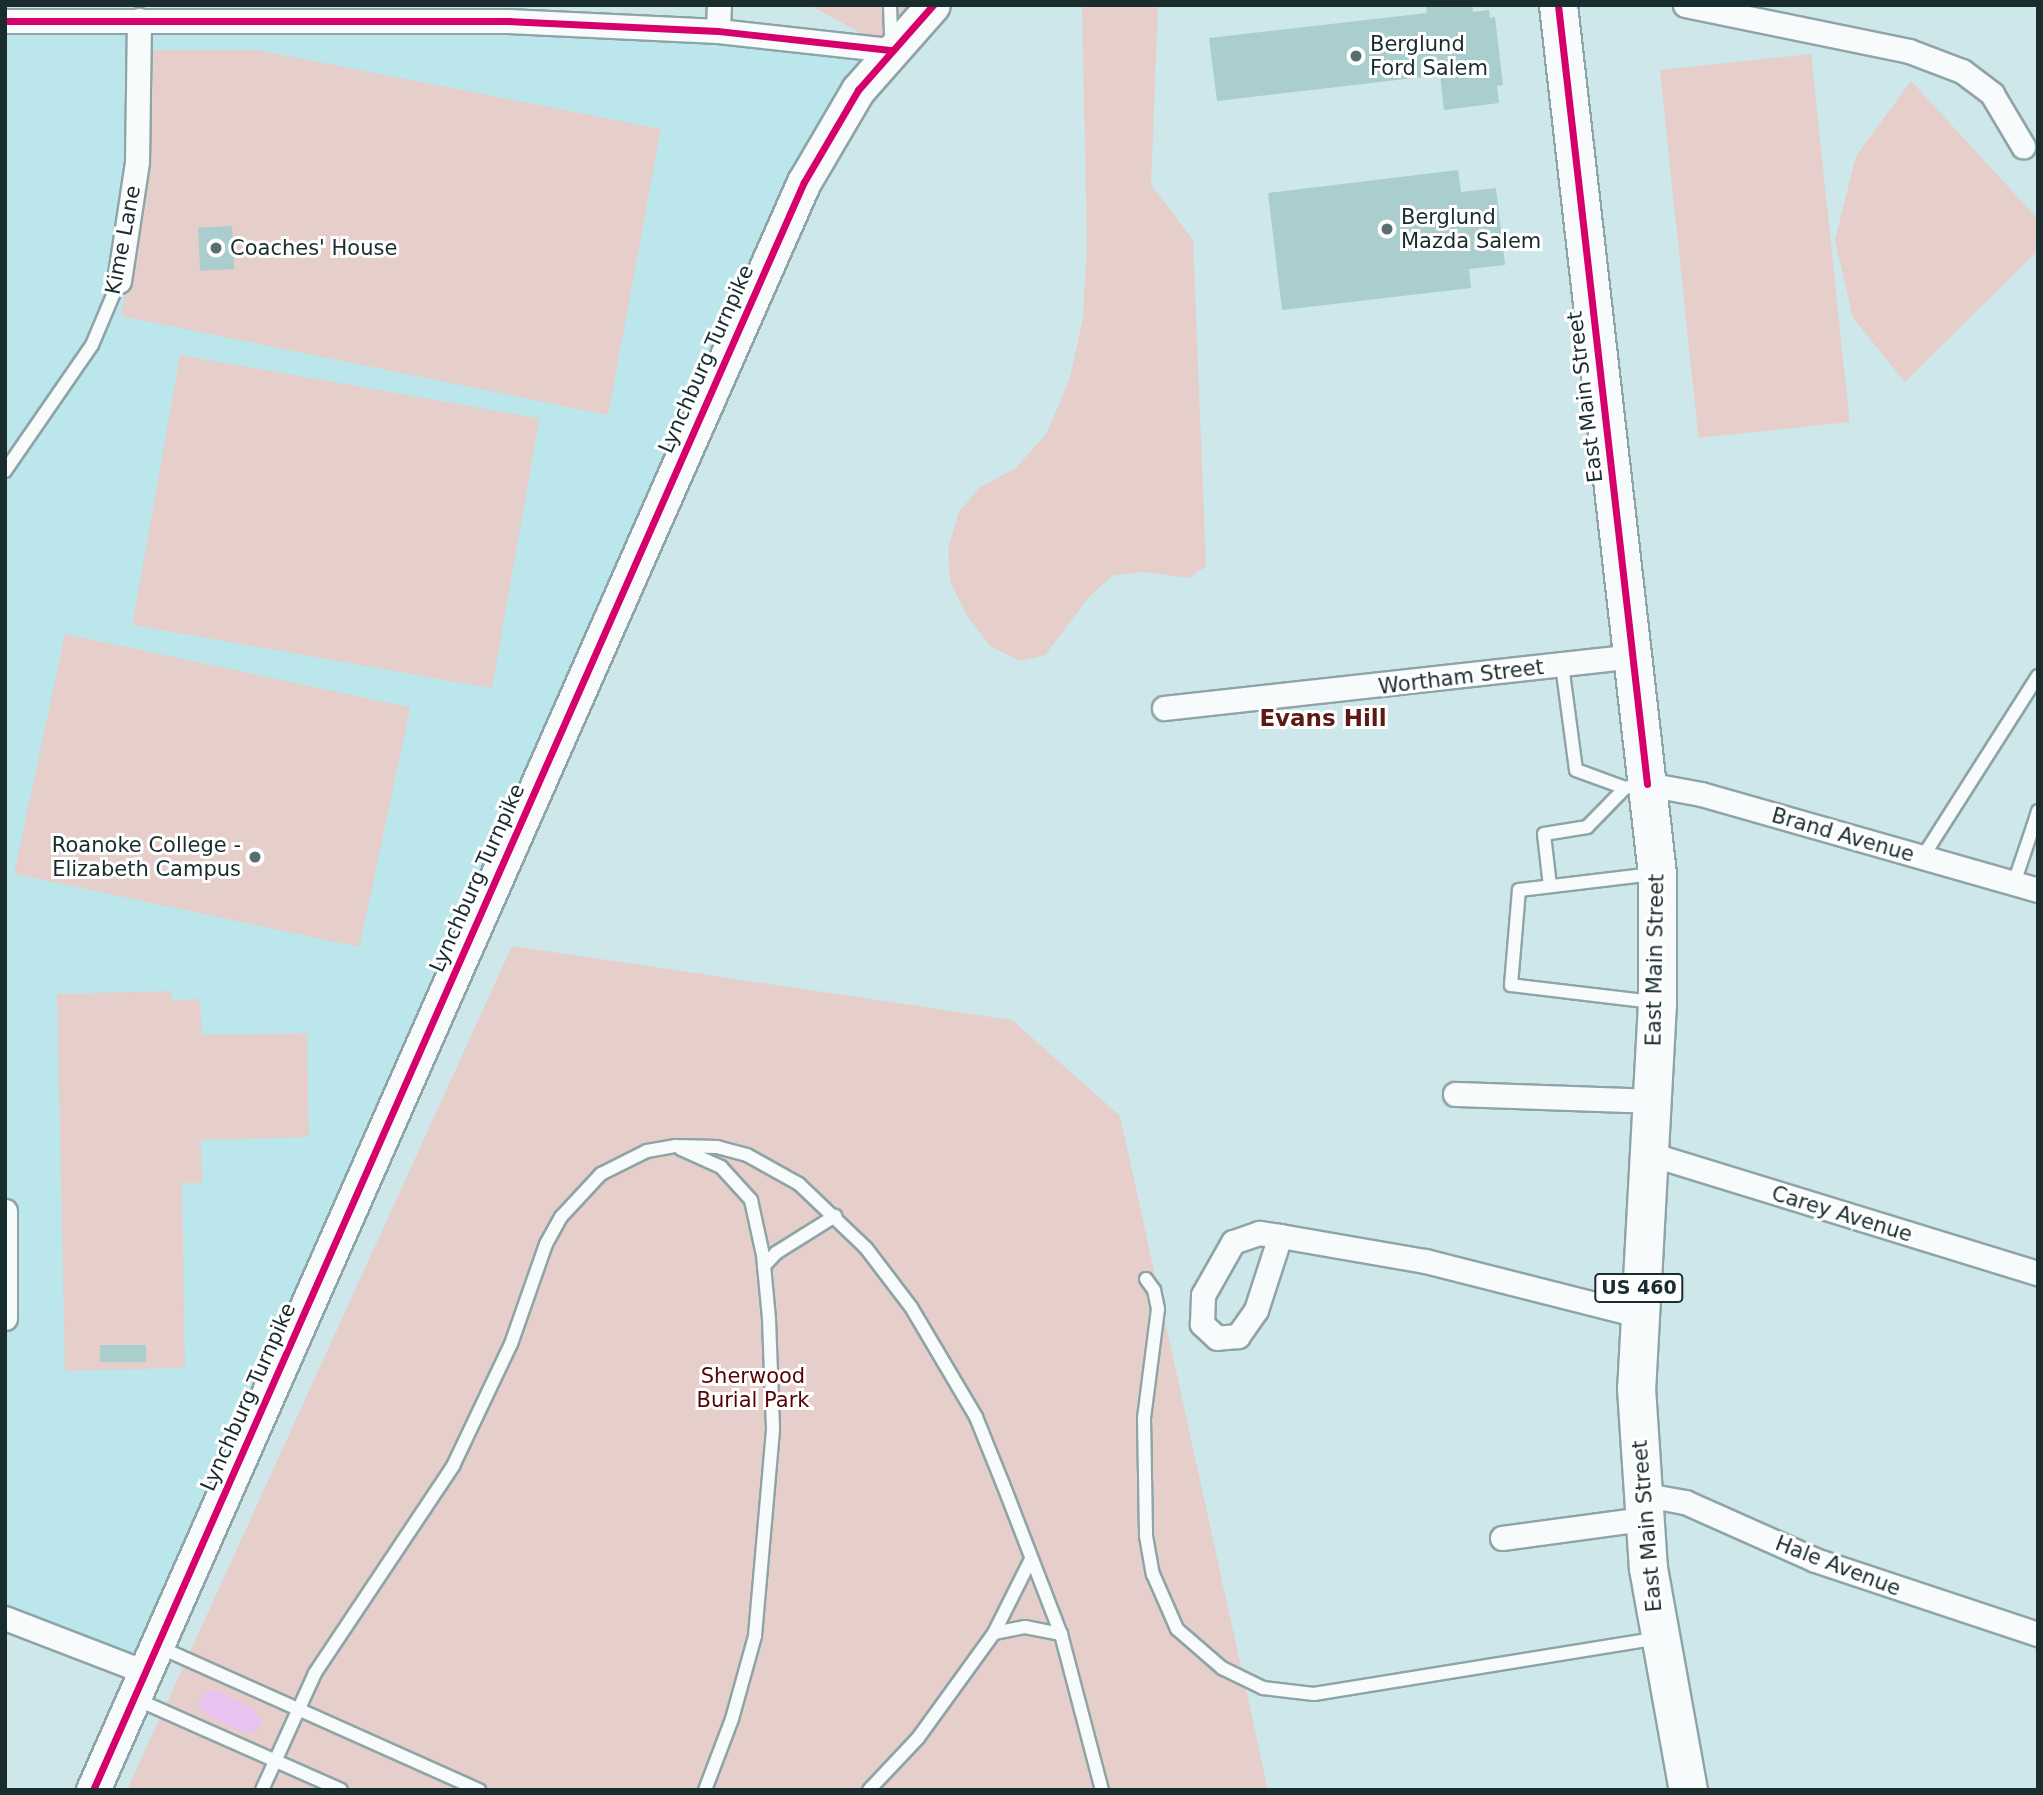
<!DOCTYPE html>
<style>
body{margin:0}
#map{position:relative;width:2043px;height:1795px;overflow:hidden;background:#cde7ea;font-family:"DejaVu Sans",sans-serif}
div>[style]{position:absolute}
.built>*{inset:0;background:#bae6ec}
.green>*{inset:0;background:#e6ceca;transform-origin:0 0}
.water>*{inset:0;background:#e8c3f0}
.building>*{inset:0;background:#aacecd;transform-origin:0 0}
.roads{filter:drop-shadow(2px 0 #8fa4a6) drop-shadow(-2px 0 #8fa4a6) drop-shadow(0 2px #8fa4a6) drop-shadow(0 -2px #8fa4a6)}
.lane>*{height:12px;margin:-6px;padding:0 6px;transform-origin:6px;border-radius:6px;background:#f8fbfc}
.street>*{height:23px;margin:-11.5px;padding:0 11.5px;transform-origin:11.5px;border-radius:11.5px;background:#f8fbfc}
.secondary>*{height:33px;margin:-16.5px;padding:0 16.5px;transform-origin:16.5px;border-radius:16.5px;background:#f8fbfc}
.primary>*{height:37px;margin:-18.5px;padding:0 18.5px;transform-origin:18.5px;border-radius:18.5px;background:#f8fbfc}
.cycleway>*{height:7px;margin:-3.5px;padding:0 3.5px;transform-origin:3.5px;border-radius:3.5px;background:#d6006c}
.dots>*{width:19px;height:19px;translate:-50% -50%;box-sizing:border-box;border:4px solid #fff;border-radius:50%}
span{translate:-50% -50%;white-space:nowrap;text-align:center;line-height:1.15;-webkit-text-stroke:6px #fff;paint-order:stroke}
.shield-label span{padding:2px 5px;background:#fff;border:2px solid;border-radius:5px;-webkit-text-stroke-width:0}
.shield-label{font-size:19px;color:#192d2f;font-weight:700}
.poi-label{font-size:21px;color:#192d2f}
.left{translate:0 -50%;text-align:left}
.right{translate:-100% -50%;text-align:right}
.street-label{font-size:21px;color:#192d2f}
.park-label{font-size:21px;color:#560305}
.neighbourhood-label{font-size:23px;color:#5d1915;font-weight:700}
.frame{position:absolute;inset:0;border:7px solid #192d2f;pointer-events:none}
</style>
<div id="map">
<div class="built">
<i style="clip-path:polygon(5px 21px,666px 28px,891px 50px,858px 90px,145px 1672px,5px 1618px)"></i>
</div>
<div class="green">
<i style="clip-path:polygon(810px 5px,928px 5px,891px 50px)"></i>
<i style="clip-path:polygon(1082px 5px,1158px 5px,1151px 185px,1193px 240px,1206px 566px,1189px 578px,1144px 572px,1113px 575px,1088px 598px,1045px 655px,1020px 661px,990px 646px,966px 614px,950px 581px,948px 549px,959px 512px,979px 488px,1016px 468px,1047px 433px,1070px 378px,1083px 317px,1087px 244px)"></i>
<i style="clip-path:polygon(148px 50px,257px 50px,661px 129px,608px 415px,121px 316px,145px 187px)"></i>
<i style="left:1811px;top:54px;width:370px;height:152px;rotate:84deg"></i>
<i style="clip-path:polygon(1911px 81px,2038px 219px,2038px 250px,1905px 382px,1853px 318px,1835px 240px,1856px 156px)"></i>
<i style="left:180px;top:355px;width:365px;height:274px;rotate:10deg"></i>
<i style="left:65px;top:634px;width:353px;height:245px;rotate:12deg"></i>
<i style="clip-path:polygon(512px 946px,1012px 1020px,1120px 1116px,1268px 1790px,127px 1790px)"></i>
<i style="clip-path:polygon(171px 991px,172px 1000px,200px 999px,202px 1035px,307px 1033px,309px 1137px,201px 1140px,202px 1183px,182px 1183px,185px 1368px,65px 1371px,57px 994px)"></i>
</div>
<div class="water">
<i style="clip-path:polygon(219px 1691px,253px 1709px,262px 1721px,256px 1733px,241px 1732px,207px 1715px,198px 1704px,205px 1692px)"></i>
</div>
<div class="building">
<i style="clip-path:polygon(1426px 5px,1472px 5px,1473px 12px,1489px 10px,1490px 18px,1495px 17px,1503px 85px,1497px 86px,1499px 103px,1444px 110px,1440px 75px,1217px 101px,1209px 38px,1427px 13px)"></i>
<i style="clip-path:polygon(1458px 170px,1461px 192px,1496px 188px,1505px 265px,1469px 269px,1471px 288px,1282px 310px,1268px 193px)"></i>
<i style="left:232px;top:226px;width:43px;height:34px;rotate:87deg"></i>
<i style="left:146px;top:1345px;width:17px;height:46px;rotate:90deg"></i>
</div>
<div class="roads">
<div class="lane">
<i style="left:890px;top:5px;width:38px;rotate:88deg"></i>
<i style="left:5px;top:471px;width:153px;rotate:-55.4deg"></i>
<i style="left:92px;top:345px;width:69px;rotate:-67.1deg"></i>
<i style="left:1562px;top:665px;width:106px;rotate:82.4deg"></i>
<i style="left:1576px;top:770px;width:52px;rotate:20.2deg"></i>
<i style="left:1625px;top:788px;width:20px;rotate:-11deg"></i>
<i style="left:2038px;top:811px;width:17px;rotate:107deg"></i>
<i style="left:2033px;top:827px;width:5px;rotate:22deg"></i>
<i style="left:1922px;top:858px;width:216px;rotate:-57.5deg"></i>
<i style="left:2014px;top:883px;width:59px;rotate:-71.3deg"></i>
<i style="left:1550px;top:886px;width:52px;rotate:-96.6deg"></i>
<i style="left:1544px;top:834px;width:44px;rotate:-9.2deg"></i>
<i style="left:1587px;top:827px;width:54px;rotate:-45.7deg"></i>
<i style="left:1653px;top:1002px;width:143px;rotate:-173.2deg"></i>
<i style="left:1511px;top:985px;width:95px;rotate:-85.2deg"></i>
<i style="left:1519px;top:890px;width:135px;rotate:-6.8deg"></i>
<i style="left:681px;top:1149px;width:44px;rotate:24.2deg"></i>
<i style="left:721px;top:1167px;width:45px;rotate:47.7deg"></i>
<i style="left:751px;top:1200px;width:56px;rotate:77.7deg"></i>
<i style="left:763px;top:1255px;width:64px;rotate:84.6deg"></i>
<i style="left:769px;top:1319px;width:111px;rotate:87.9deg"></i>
<i style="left:773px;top:1430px;width:207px;rotate:95deg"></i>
<i style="left:755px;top:1636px;width:86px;rotate:105.5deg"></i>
<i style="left:732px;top:1719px;width:76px;rotate:110.8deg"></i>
<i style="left:764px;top:1266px;width:18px;rotate:-47deg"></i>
<i style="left:776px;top:1253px;width:70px;rotate:-32.1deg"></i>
<i style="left:1146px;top:1279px;width:14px;rotate:54deg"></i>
<i style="left:1154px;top:1290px;width:19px;rotate:78deg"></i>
<i style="left:1158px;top:1309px;width:110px;rotate:97.3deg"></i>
<i style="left:1144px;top:1418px;width:118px;rotate:89deg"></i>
<i style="left:1146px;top:1536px;width:39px;rotate:80deg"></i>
<i style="left:1153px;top:1574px;width:60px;rotate:66.4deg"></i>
<i style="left:1177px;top:1629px;width:60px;rotate:40.9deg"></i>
<i style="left:1222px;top:1668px;width:46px;rotate:26deg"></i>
<i style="left:1263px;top:1688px;width:51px;rotate:6.7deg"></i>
<i style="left:1314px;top:1694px;width:349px;rotate:-9.2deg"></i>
<i style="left:994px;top:1633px;width:83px;rotate:-63.4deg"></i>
<i style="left:157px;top:1646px;width:353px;rotate:24.1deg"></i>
<i style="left:136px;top:1699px;width:224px;rotate:23.9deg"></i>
<i style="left:262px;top:1790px;width:128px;rotate:-65.6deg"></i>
<i style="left:315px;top:1673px;width:249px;rotate:-56.3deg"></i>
<i style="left:453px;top:1466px;width:135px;rotate:-64.6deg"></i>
<i style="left:511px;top:1344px;width:106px;rotate:-70.7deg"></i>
<i style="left:546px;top:1244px;width:31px;rotate:-61deg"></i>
<i style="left:561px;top:1217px;width:59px;rotate:-47.1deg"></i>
<i style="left:601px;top:1174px;width:51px;rotate:-26.6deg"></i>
<i style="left:647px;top:1151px;width:28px;rotate:-10deg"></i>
<i style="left:675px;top:1146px;width:42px;rotate:1.4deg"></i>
<i style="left:717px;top:1147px;width:31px;rotate:15deg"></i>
<i style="left:747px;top:1155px;width:60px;rotate:29.1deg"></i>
<i style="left:799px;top:1184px;width:93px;rotate:43.7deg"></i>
<i style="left:866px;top:1248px;width:74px;rotate:52.7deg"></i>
<i style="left:911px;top:1307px;width:128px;rotate:59.4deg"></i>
<i style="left:976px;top:1417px;width:72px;rotate:68.1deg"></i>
<i style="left:1003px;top:1484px;width:161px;rotate:68.9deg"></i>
<i style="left:1061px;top:1634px;width:161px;rotate:75.3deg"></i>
<i style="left:869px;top:1790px;width:71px;rotate:-46.7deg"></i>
<i style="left:918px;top:1738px;width:130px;rotate:-54.1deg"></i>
<i style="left:994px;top:1633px;width:32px;rotate:-11deg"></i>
<i style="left:1025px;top:1627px;width:37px;rotate:11deg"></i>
</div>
<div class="street">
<i style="left:1685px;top:5px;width:229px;rotate:11.6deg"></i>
<i style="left:1909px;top:51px;width:57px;rotate:20.7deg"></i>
<i style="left:1962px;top:71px;width:38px;rotate:37deg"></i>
<i style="left:1992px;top:94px;width:61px;rotate:59.2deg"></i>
<i style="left:5px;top:21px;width:503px"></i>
<i style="left:508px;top:21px;width:210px;rotate:2.7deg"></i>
<i style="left:718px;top:31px;width:174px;rotate:6.3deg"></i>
<i style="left:718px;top:31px;width:26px;rotate:-88deg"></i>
<i style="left:119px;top:281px;width:120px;rotate:-81.4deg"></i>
<i style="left:137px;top:162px;width:142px;rotate:-89.2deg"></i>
<i style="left:1164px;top:708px;width:471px;rotate:-6.3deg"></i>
<i style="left:1647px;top:784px;width:55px;rotate:10.5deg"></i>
<i style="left:1701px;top:794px;width:350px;rotate:15.9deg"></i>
<i style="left:1455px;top:1094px;width:196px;rotate:2deg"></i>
<i style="left:1647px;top:1153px;width:409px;rotate:17.1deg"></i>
<i style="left:5px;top:1211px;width:107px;rotate:90deg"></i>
<i style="left:1259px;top:1233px;width:21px;rotate:8deg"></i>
<i style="left:1280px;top:1236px;width:78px;rotate:108deg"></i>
<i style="left:1256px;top:1310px;width:32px;rotate:125deg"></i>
<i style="left:1238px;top:1336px;width:21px;rotate:175deg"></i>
<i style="left:1217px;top:1338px;width:21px;rotate:-137deg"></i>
<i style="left:1202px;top:1324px;width:29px;rotate:-88deg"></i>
<i style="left:1203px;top:1295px;width:61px;rotate:-60.5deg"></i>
<i style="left:1233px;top:1242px;width:28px;rotate:-19deg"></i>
<i style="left:1280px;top:1236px;width:147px;rotate:9.8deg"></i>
<i style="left:1425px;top:1261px;width:220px;rotate:14.2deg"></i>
<i style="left:1640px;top:1494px;width:46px;rotate:10.1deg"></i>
<i style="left:1685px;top:1502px;width:142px;rotate:24deg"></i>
<i style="left:1815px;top:1560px;width:235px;rotate:18.4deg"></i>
<i style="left:1502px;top:1538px;width:141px;rotate:-7.7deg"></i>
<i style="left:5px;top:1618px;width:150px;rotate:21.1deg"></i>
</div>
<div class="secondary">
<i style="left:93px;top:1790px;width:1758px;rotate:-66.15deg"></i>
<i style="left:804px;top:182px;width:107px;rotate:-59.6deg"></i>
<i style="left:858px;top:90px;width:113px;rotate:-48.6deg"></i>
</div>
<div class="primary">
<i style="left:1558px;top:5px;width:875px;rotate:83.5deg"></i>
<i style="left:1657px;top:874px;width:129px;rotate:90deg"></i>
<i style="left:1657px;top:1003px;width:386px;rotate:93.1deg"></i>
<i style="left:1636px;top:1388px;width:180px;rotate:86.2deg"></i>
<i style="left:1648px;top:1568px;width:226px;rotate:79.8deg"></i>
</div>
</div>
<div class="cycleway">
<i style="left:1558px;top:5px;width:784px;rotate:83.48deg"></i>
<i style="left:5px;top:21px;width:503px"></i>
<i style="left:508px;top:21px;width:210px;rotate:2.7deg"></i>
<i style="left:718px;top:31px;width:174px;rotate:6.3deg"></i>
<i style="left:93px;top:1790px;width:1758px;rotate:-66.15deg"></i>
<i style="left:804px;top:182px;width:107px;rotate:-59.6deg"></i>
<i style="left:858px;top:90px;width:113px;rotate:-48.6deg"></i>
</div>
<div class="dots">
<i style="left:1356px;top:56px;background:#586e70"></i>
<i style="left:1387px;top:229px;background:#586e70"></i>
<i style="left:216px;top:248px;background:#586e70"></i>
<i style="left:255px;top:857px;background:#586e70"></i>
</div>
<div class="shield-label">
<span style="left:1639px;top:1288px">US 460</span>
</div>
<div class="poi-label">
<span class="left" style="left:1370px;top:56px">Berglund<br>Ford Salem</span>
<span class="left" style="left:1401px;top:229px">Berglund<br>Mazda Salem</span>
<span class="left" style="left:230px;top:248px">Coaches' House</span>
<span class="right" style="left:241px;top:857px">Roanoke College -<br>Elizabeth Campus</span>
</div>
<div class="street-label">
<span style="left:123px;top:240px;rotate:-79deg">Kime Lane</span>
<span style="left:706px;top:359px;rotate:-66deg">Lynchburg Turnpike</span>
<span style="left:1585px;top:397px;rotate:-97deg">East Main Street</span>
<span style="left:1461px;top:677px;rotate:-7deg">Wortham Street</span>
<span style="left:1843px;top:835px;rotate:16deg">Brand Avenue</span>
<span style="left:477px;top:878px;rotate:-66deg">Lynchburg Turnpike</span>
<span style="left:1655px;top:960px;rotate:-89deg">East Main Street</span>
<span style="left:1842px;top:1214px;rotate:17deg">Carey Avenue</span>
<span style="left:248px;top:1397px;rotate:-66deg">Lynchburg Turnpike</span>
<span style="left:1647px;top:1526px;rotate:-95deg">East Main Street</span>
<span style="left:1838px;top:1566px;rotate:21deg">Hale Avenue</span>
</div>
<div class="park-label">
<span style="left:753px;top:1388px">Sherwood<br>Burial Park</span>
</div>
<div class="neighbourhood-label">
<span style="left:1323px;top:718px">Evans Hill</span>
</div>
<div class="frame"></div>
</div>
